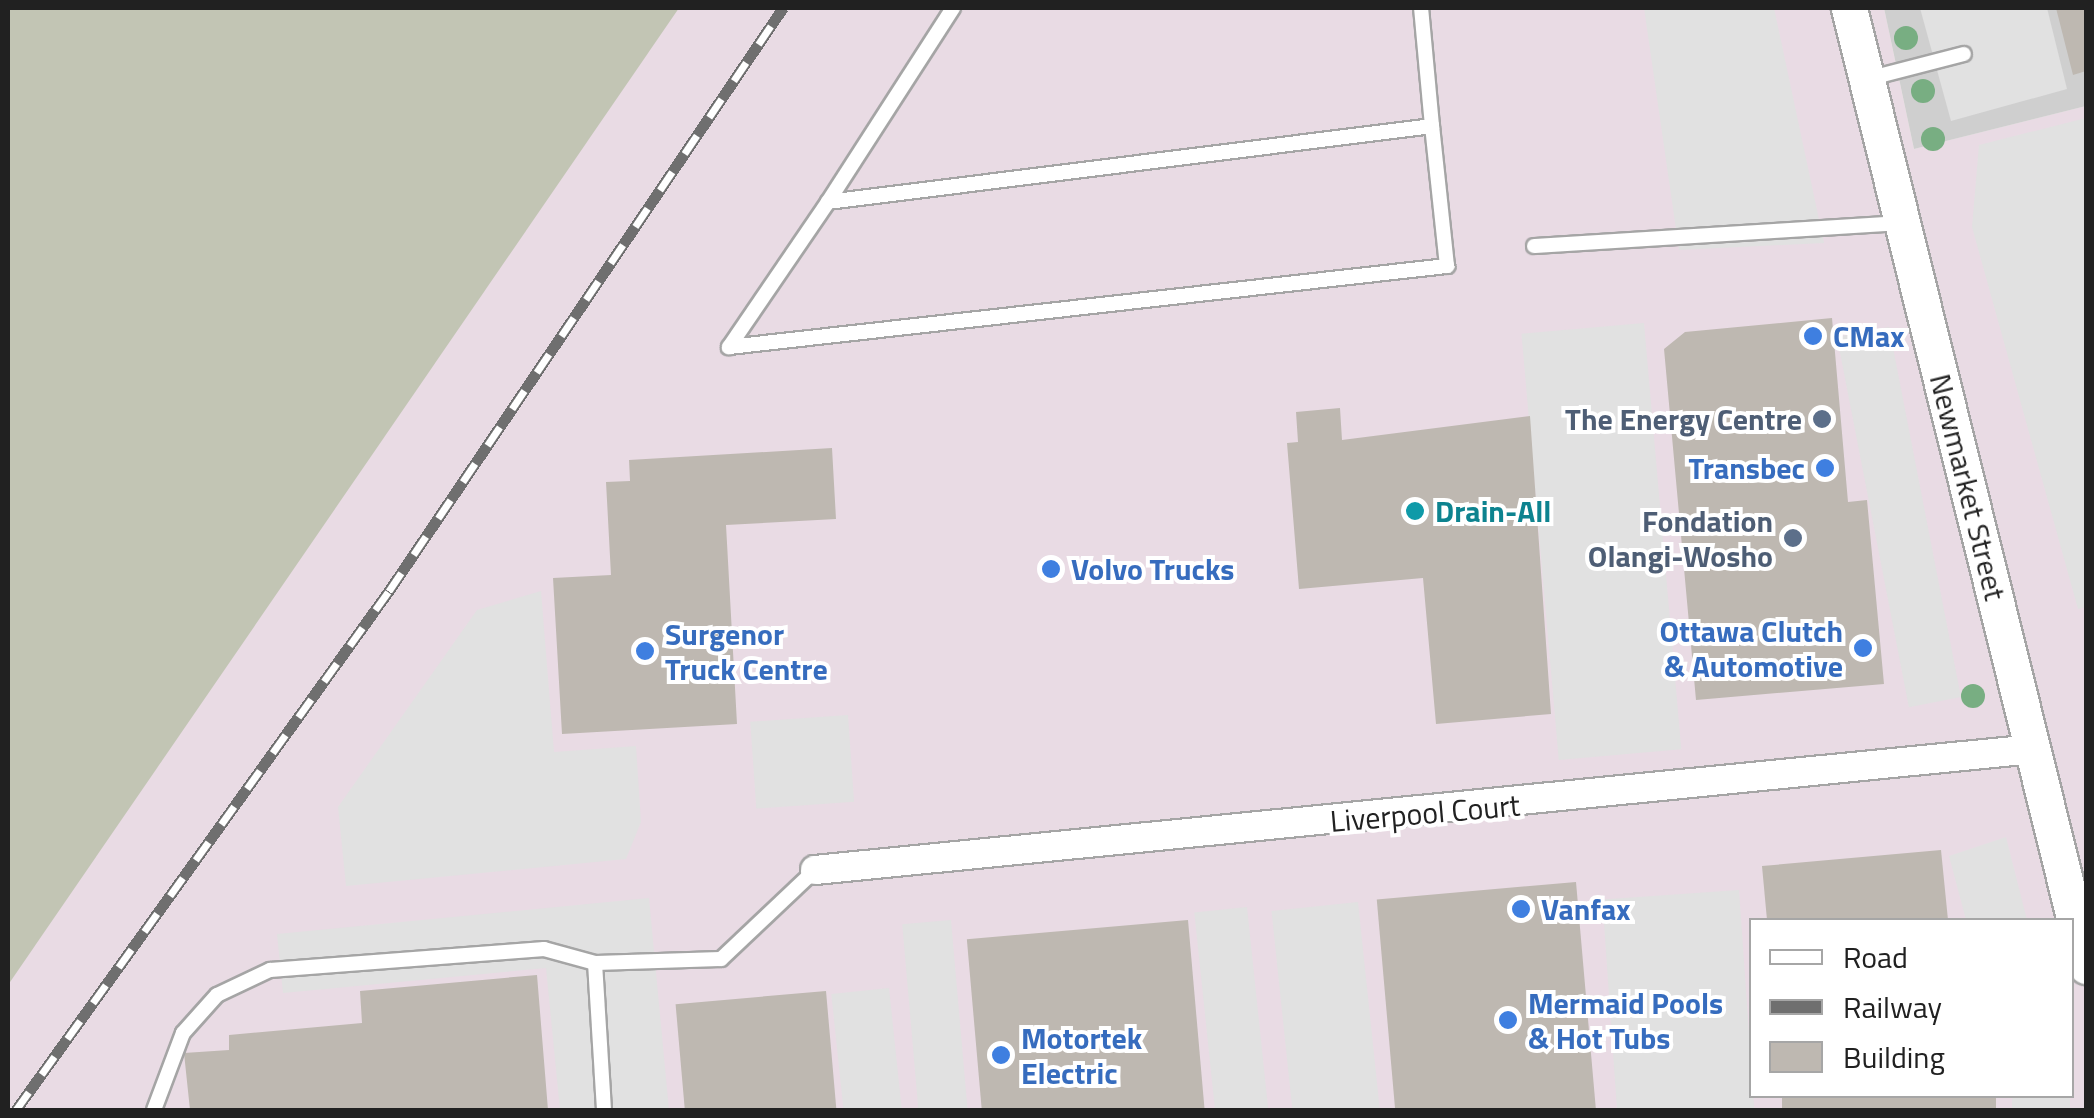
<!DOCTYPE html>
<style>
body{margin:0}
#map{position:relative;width:2094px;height:1118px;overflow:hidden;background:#f0efe9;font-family:"Titillium Web",sans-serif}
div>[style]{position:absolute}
.industrial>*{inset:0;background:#e9dbe4}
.religious>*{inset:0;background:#cfcfcf}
.construction>*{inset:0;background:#c2c5b4}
.parking>*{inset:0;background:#e1e1e1;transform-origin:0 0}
.building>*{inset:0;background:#beb8b1;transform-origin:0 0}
.roads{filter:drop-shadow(2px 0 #a5a5a5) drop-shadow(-2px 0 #a5a5a5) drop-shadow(0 2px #a5a5a5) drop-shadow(0 -2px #a5a5a5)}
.service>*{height:14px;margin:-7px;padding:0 7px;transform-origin:7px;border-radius:7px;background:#fff}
.minor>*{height:28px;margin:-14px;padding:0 14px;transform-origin:14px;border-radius:14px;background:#fff}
.tertiary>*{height:35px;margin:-17.5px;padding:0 17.5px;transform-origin:17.5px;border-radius:17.5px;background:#fff}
.rail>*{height:11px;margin-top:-5.5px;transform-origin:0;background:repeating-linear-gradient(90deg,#fff 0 22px,#6f6f6f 0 44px);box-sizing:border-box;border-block:2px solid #6f6f6f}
.trees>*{width:24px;height:24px;margin:-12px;border-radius:50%;background:#78ae82}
.dots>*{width:28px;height:28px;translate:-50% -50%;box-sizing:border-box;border:5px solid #fff;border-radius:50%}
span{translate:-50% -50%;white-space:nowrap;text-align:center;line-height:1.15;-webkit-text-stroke:8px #fff;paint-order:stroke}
.shop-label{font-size:30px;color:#366cbe;font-weight:700}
.left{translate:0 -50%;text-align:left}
.right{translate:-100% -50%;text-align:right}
.service-label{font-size:30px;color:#4e5e75;font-weight:700}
.street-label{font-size:30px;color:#212121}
.culture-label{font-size:30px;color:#0d838f;font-weight:700}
.frame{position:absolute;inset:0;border:10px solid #212121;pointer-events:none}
.legend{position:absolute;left:1749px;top:918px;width:325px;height:180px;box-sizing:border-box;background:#fff;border:2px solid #a6a6a6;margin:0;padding:12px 18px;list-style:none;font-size:30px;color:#212121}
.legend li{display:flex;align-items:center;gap:20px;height:50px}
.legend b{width:50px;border:2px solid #a6a6a6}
</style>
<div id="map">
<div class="industrial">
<i style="clip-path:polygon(evenodd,8px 8px,1884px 8px,1914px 149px,2086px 106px,2086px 1110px,8px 1110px,8px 8px,1752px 920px,2072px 920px,2072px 1096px,1752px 1096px,1752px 920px)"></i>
</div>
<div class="religious">
<i style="clip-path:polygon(1884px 8px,2086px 8px,2086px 106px,1914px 149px)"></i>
</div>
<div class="construction">
<i style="clip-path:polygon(8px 8px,679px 8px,8px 985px)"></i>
</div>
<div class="parking">
<i style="clip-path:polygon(1644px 8px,1774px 8px,1824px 243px,1679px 250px)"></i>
<i style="clip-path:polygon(1920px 8px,2047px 8px,2067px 89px,1951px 121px)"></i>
<i style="clip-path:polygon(2086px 118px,2086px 607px,2078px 609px,1972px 227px,1979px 145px)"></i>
<i style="left:1644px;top:323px;width:428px;height:123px;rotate:85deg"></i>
<i style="left:1889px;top:327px;width:377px;height:53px;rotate:79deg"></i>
<i style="clip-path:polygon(541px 591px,554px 752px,636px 746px,641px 822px,626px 859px,346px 886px,338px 807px,477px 610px)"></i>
<i style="left:848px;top:715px;width:87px;height:98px;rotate:86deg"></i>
<i style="clip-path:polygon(2006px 837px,2027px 920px,1966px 920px,1949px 856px)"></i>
<i style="left:1739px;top:890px;width:221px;height:137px;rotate:86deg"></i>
<i style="clip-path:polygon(649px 898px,669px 1110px,560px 1110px,546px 968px,283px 993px,277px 934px)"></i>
<i style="left:1358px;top:902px;width:209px;height:87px;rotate:84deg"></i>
<i style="left:1247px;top:907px;width:204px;height:53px;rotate:84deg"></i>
<i style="left:951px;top:920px;width:191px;height:49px;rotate:85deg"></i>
<i style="left:889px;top:988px;width:123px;height:58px;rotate:84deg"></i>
<i style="left:2012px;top:1096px;width:58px;height:14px"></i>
</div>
<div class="building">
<i style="clip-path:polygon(2056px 8px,2086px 8px,2086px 71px,2073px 75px)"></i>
<i style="clip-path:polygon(1832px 318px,1848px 502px,1867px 500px,1884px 684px,1696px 700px,1664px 349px,1685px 332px)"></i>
<i style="clip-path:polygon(1340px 408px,1342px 440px,1530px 416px,1551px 714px,1436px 724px,1423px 578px,1299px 589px,1287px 443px,1298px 442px,1296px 412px)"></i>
<i style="clip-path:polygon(832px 448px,836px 519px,726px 525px,737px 724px,562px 734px,553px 578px,611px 575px,606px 482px,630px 481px,629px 460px)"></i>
<i style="clip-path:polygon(1941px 850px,1948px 920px,1767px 920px,1762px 866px)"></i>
<i style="left:1576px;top:882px;width:229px;height:200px;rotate:85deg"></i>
<i style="left:1188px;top:920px;width:191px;height:222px;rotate:85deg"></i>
<i style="clip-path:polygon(537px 975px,548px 1110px,190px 1110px,184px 1053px,229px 1050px,229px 1035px,362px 1023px,360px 991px)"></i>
<i style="left:826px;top:991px;width:119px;height:151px;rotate:85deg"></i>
<i style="left:1782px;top:1096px;width:214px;height:14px"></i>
</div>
<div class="roads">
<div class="service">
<i style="left:953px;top:8px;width:231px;rotate:122.8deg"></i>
<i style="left:828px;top:202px;width:609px;rotate:-7.17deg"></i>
<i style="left:1432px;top:126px;width:119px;rotate:-95.3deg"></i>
<i style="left:1867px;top:79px;width:100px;rotate:-14.5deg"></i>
<i style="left:828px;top:202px;width:176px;rotate:124.3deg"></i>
<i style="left:729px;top:347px;width:723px;rotate:-6.44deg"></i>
<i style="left:1447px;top:266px;width:141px;rotate:-96.1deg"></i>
<i style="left:1534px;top:246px;width:369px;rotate:-3.6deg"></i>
<i style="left:154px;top:1110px;width:82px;rotate:-69.4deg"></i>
<i style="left:183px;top:1033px;width:51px;rotate:-48.2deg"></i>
<i style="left:217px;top:995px;width:59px;rotate:-25.3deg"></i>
<i style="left:270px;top:970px;width:275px;rotate:-4.4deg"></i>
<i style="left:544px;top:949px;width:53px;rotate:15.4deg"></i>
<i style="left:604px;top:1110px;width:147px;rotate:-93.5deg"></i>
<i style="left:595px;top:963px;width:126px;rotate:-1.8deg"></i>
<i style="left:721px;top:959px;width:129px;rotate:-43.4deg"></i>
</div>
<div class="minor">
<i style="left:815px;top:870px;width:1225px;rotate:-5.67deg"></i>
</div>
<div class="tertiary">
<i style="left:1849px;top:8px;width:987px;rotate:76.1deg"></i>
</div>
</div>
<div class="rail">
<i style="left:16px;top:1110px;width:639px;rotate:-54.3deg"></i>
<i style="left:389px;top:591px;width:704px;rotate:-55.95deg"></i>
</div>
<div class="trees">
<i style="left:1906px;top:38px"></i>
<i style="left:1923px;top:91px"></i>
<i style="left:1933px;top:139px"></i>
<i style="left:1973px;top:696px"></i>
</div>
<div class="dots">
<i style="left:1813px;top:336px;background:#3f7fe0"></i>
<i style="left:1822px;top:419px;background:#5c6f8a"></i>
<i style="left:1825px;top:468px;background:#3f7fe0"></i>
<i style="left:1415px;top:511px;background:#0f9aa8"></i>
<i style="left:1793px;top:538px;background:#5c6f8a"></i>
<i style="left:1051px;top:569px;background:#3f7fe0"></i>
<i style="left:1863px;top:648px;background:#3f7fe0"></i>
<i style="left:645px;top:651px;background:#3f7fe0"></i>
<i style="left:1521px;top:909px;background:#3f7fe0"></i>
<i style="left:1508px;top:1020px;background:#3f7fe0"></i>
<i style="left:1001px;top:1055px;background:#3f7fe0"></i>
</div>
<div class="shop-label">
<span class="left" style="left:1833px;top:336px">CMax</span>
<span class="right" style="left:1805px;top:468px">Transbec</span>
<span class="left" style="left:1071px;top:569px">Volvo Trucks</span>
<span class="right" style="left:1843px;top:648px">Ottawa Clutch<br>&amp; Automotive</span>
<span class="left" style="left:665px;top:651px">Surgenor<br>Truck Centre</span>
<span class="left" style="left:1541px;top:909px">Vanfax</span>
<span class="left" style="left:1528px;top:1020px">Mermaid Pools<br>&amp; Hot Tubs</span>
<span class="left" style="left:1021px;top:1055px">Motortek<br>Electric</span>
</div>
<div class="service-label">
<span class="right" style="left:1802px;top:419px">The Energy Centre</span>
<span class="right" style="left:1773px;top:538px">Fondation<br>Olangi-Wosho</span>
</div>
<div class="street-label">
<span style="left:1968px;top:487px;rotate:76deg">Newmarket Street</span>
<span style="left:1425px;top:813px;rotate:-5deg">Liverpool Court</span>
</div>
<div class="culture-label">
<span class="left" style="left:1435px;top:511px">Drain-All</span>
</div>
<div class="frame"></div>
<ul class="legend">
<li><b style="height:12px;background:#fff"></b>Road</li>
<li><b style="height:12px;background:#6f6f6f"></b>Railway</li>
<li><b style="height:28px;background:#beb8b1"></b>Building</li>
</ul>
</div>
